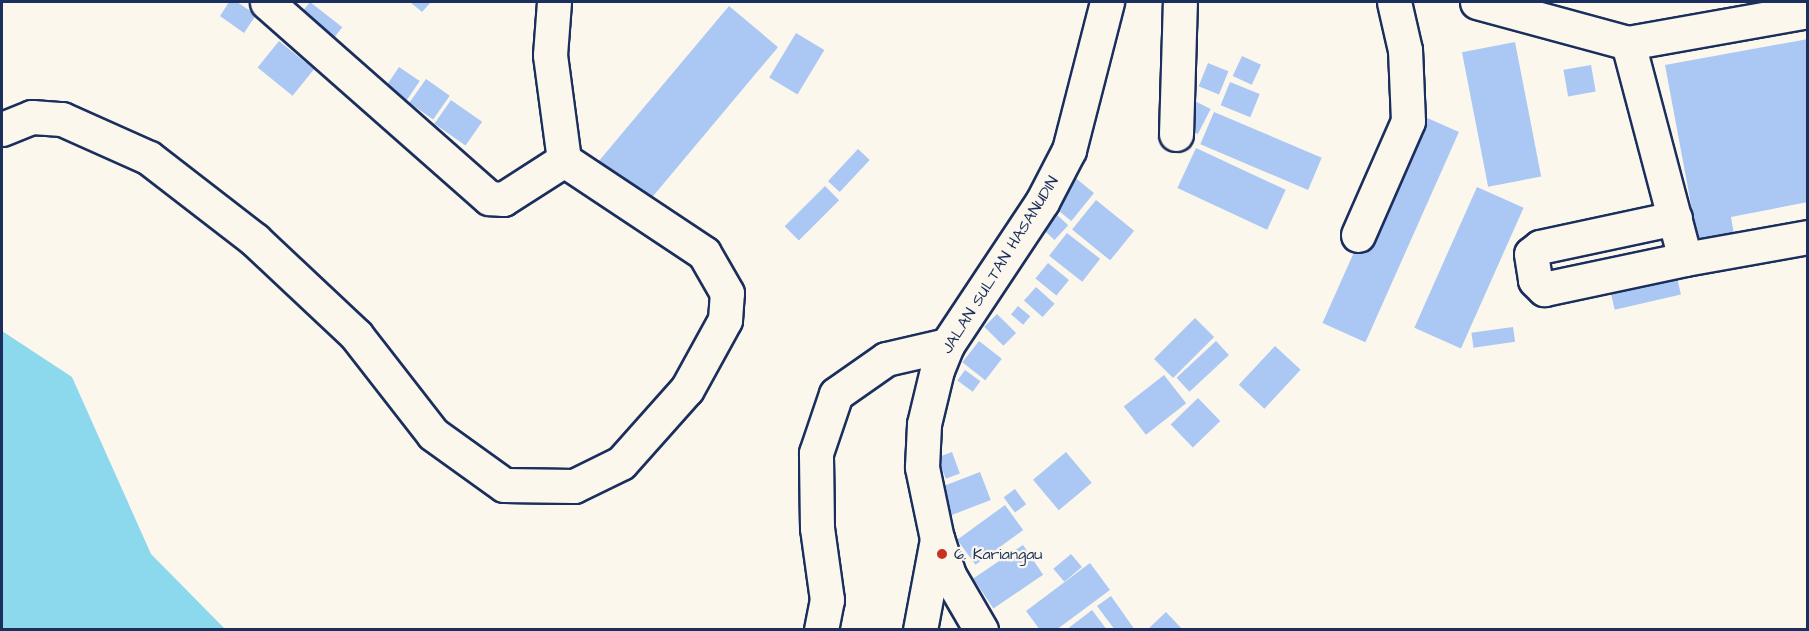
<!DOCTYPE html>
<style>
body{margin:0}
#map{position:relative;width:1809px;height:631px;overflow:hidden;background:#fbf7ec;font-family:"Architects Daughter",sans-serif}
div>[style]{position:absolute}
.water>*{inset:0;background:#8cd8ed}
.building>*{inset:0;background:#abc7f4;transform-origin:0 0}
.roads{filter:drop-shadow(2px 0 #1b2f5e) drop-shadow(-2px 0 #1b2f5e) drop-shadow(0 2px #1b2f5e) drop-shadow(0 -2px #1b2f5e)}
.minor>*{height:33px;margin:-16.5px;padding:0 16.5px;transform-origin:16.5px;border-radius:16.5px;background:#fbf7ec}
.major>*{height:33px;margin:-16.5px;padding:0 16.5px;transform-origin:16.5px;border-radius:16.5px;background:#fbf7ec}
.dots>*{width:16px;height:16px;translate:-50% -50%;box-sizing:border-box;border:3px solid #fbf7ec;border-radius:50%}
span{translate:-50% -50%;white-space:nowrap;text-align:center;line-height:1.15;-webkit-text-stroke:4.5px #fbf7ec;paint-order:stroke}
.street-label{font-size:16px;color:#1b2f5e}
.poi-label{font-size:16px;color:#1b2f5e}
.left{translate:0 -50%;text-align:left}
.frame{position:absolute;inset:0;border:3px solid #1b2f5e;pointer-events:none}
</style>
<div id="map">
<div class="water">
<i style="clip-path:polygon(2px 331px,72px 377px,151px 554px,225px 629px,2px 629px)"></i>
</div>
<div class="building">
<i style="clip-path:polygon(229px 2px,237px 2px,256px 15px,244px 33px,220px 16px)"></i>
<i style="left:310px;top:2px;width:41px;height:15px;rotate:38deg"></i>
<i style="clip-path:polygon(410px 2px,431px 2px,422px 12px)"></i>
<i style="left:729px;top:6px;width:64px;height:207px;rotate:40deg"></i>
<i style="left:796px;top:33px;width:33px;height:52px;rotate:31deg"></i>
<i style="clip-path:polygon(1808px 39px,1808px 202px,1731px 217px,1735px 240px,1699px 247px,1665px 65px)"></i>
<i style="left:279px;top:41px;width:45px;height:34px;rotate:39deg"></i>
<i style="left:1515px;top:42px;width:137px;height:54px;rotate:79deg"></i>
<i style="left:1242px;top:56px;width:21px;height:22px;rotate:25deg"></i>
<i style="left:1208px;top:63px;width:22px;height:25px;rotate:22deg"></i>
<i style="left:1591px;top:65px;width:27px;height:28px;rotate:80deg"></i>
<i style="left:399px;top:67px;width:25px;height:27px;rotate:34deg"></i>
<i style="left:426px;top:79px;width:29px;height:29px;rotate:35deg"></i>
<i style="left:1230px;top:82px;width:32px;height:25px;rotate:22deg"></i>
<i style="left:1191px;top:99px;width:22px;height:28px;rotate:27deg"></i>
<i style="left:451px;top:100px;width:38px;height:29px;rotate:35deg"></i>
<i style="left:1214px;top:112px;width:117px;height:35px;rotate:23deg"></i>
<i style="left:1416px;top:113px;width:47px;height:230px;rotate:24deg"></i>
<i style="left:1196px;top:148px;width:99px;height:44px;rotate:25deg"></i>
<i style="left:858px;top:149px;width:16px;height:44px;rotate:43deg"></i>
<i style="left:1073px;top:176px;width:27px;height:36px;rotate:39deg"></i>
<i style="left:825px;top:186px;width:20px;height:57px;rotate:45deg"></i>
<i style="left:1477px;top:187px;width:51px;height:154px;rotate:24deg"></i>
<i style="left:1096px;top:200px;width:49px;height:38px;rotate:39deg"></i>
<i style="left:1055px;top:213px;width:18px;height:20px;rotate:43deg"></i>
<i style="left:1067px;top:233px;width:42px;height:29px;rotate:38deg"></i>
<i style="left:1048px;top:263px;width:27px;height:20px;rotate:39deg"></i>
<i style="left:1676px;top:273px;width:22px;height:68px;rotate:77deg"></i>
<i style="left:1036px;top:287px;width:25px;height:18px;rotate:42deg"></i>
<i style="left:1018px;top:306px;width:16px;height:11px;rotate:40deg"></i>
<i style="left:997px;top:314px;width:27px;height:18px;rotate:45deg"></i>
<i style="left:1195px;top:318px;width:27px;height:58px;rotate:45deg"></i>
<i style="left:1513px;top:327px;width:15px;height:42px;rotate:82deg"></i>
<i style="left:979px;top:341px;width:29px;height:27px;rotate:38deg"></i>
<i style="left:1216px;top:341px;width:19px;height:54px;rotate:47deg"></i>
<i style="left:1275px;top:346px;width:35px;height:53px;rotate:43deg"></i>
<i style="left:965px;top:370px;width:19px;height:13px;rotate:36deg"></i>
<i style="left:1164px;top:375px;width:36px;height:51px;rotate:52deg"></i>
<i style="left:1198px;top:398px;width:32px;height:38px;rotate:46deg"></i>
<i style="left:952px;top:452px;width:23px;height:15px;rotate:70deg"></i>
<i style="left:1066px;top:452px;width:40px;height:43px;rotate:50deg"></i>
<i style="left:980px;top:472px;width:30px;height:43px;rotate:69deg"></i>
<i style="left:1015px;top:489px;width:19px;height:14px;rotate:54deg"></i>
<i style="left:1005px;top:505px;width:31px;height:59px;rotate:54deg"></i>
<i style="left:1023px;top:545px;width:36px;height:60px;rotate:56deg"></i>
<i style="left:1071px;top:554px;width:17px;height:23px;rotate:50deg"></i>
<i style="clip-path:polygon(1090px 563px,1110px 590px,1056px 630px,1040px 630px,1026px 611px)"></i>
<i style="clip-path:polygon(1111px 596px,1135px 630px,1115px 630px,1097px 606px)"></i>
<i style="clip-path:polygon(1092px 610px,1107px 630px,1066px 630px)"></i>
<i style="clip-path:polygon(1166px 612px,1183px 630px,1147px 630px)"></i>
</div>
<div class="roads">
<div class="minor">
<i style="left:554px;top:2px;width:53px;rotate:94.3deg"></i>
<i style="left:550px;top:55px;width:106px;rotate:82.4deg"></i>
<i style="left:1477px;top:2px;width:156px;rotate:15.2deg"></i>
<i style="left:1628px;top:43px;width:183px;rotate:-10.1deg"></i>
<i style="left:1628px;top:43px;width:223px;rotate:75.2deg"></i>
<i style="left:1685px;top:259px;width:125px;rotate:-10.1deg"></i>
<i style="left:2px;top:129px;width:32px;rotate:-22deg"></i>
<i style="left:32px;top:117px;width:30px;rotate:4deg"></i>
<i style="left:62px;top:119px;width:95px;rotate:24.1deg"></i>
<i style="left:149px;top:158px;width:134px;rotate:37.7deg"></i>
<i style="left:255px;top:240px;width:139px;rotate:43.2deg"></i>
<i style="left:356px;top:335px;width:125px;rotate:52.1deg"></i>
<i style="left:433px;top:434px;width:87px;rotate:35.7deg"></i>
<i style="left:504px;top:485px;width:70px;rotate:0.8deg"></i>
<i style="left:574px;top:486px;width:52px;rotate:-26.1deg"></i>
<i style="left:621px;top:463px;width:99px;rotate:-48.3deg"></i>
<i style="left:687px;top:389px;width:79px;rotate:-61.2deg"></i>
<i style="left:725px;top:320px;width:27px;rotate:-86deg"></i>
<i style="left:727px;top:293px;width:46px;rotate:-119.9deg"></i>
<i style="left:704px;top:253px;width:168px;rotate:-146.4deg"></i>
<i style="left:564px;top:160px;width:72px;rotate:147.4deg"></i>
<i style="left:503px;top:199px;width:14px;rotate:-176deg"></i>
<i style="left:489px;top:198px;width:296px;rotate:-138.6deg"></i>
<i style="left:1176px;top:134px;width:132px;rotate:-88.3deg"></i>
<i style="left:1675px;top:218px;width:138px;rotate:167.9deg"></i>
<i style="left:1540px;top:247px;width:11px;rotate:142deg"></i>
<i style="left:1531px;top:254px;width:26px;rotate:81deg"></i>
<i style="left:1535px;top:280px;width:13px;rotate:45deg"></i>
<i style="left:1544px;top:289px;width:144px;rotate:-12deg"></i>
<i style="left:1358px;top:235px;width:124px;rotate:-66.3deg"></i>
<i style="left:1408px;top:121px;width:71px;rotate:-92.4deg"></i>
<i style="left:1405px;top:50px;width:49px;rotate:-102.9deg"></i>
<i style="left:949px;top:575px;width:64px;rotate:59.8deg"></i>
<i style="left:821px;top:630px;width:31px;rotate:-79deg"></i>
<i style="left:827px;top:600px;width:73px;rotate:-97.9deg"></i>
<i style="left:817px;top:528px;width:75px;rotate:-90.8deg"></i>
<i style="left:816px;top:453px;width:62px;rotate:-71.3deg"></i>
<i style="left:836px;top:394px;width:61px;rotate:-35deg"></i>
<i style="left:886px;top:359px;width:63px;rotate:-12.9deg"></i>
<i style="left:920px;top:630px;width:93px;rotate:-79.4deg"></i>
</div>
<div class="major">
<i style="left:949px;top:575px;width:38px;rotate:-108deg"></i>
<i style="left:937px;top:539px;width:74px;rotate:-101.8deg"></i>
<i style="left:922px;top:467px;width:43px;rotate:-87.3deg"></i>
<i style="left:924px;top:424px;width:56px;rotate:-76.5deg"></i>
<i style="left:937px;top:370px;width:27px;rotate:-68deg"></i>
<i style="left:947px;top:345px;width:172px;rotate:-56.4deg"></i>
<i style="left:1042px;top:202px;width:59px;rotate:-62.6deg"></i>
<i style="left:1069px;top:150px;width:153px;rotate:-75.6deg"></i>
</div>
</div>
<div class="dots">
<i style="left:942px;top:554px;background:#c8321e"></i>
</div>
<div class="street-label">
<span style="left:1000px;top:265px;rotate:-58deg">JALAN SULTAN HASANUDIN</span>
</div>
<div class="poi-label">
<span class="left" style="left:954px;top:554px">6. Kariangau</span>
</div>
<div class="frame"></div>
</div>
